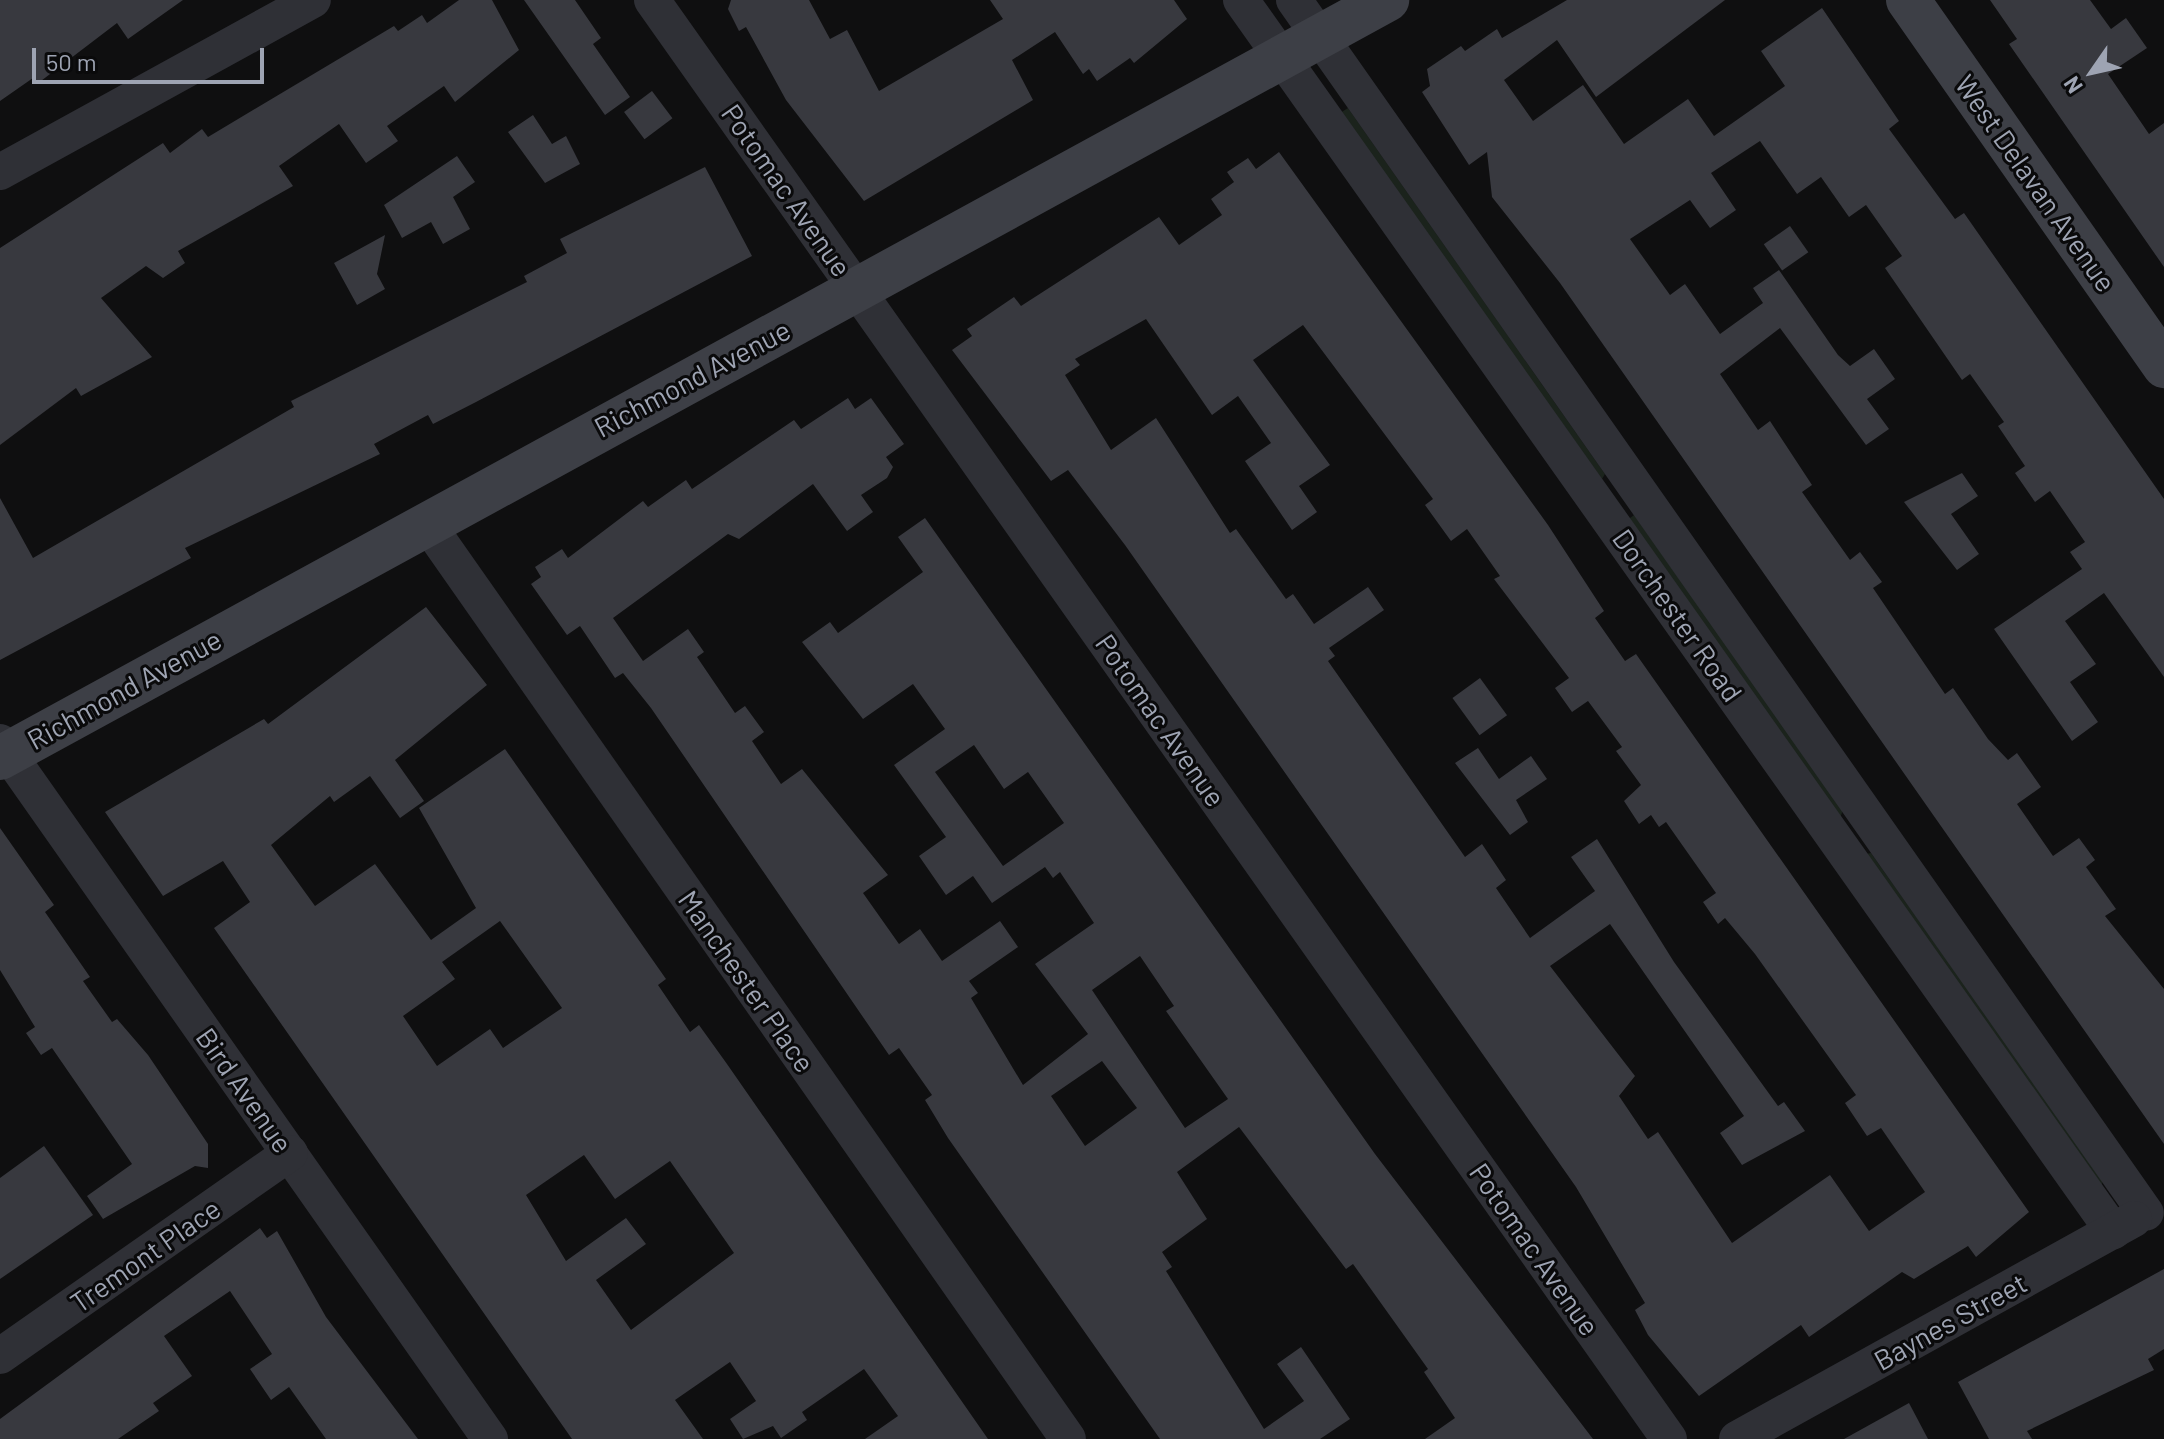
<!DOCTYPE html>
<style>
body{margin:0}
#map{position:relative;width:2164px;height:1439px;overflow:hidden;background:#0f0f10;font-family:Barlow,sans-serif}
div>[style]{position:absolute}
.green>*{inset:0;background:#1b231c}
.building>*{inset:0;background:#38393f;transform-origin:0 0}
.street>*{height:36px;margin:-18px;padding:0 18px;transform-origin:18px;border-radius:18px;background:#2f3036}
.secondary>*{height:44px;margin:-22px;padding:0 22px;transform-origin:22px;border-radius:22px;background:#3d3f46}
span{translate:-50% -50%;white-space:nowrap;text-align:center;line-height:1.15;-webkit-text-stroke:6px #0a0a0b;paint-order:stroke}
.street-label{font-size:28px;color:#9ea4b3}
.north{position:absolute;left:2052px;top:32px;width:80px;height:80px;-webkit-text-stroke:6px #0a0a0b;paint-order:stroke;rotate:236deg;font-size:22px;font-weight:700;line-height:32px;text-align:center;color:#9ea4b3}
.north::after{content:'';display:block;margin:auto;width:28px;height:36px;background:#9ea4b3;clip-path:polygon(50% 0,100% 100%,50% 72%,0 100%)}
.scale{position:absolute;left:32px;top:48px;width:232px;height:36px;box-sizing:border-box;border:4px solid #9ea4b3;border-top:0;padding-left:10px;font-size:24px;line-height:28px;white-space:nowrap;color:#9ea4b3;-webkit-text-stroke:6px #0a0a0b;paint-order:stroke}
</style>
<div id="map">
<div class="green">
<i style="clip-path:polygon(1348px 108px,1605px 474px,1602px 479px,1340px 113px)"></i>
<i style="clip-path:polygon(1634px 515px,1843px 810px,1840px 818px,1626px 521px)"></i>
<i style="clip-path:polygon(1871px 853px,2103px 1180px,2101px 1188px,1866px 854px)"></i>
</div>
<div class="building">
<i style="clip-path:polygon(0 0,183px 0,128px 39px,117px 23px,37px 84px,33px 78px,0 101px)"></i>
<i style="clip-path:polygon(459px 0,492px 0,519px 50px,455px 102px,444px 86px,387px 126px,398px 141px,366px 163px,339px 124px,279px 166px,293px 186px,178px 251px,185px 263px,163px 278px,146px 266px,101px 298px,152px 357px,81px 396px,76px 388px,0 445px,0 248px,163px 143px,170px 153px,202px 129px,208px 137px,394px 26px,398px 31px,422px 15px,427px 23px)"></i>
<i style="clip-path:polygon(524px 0,575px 0,601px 38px,593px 44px,630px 97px,605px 115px)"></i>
<i style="clip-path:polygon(731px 0,809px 0,830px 39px,847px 30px,879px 91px,1003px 19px,990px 0,1174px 0,1187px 19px,1134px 63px,1130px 58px,1097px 81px,1089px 69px,1083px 74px,1055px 32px,1012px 60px,1033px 100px,864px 201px,786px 100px,746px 27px,739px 31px,728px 9px)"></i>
<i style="clip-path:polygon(1567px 0,1725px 0,1596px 97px,1557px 40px,1504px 80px,1533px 121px,1583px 85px,1624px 144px,1688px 99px,1714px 136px,1785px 86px,1761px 51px,1822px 8px,1899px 121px,1889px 129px,1955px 219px,1964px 213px,2164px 499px,2164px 677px,2104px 593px,2065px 621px,2096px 664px,2070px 682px,2098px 722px,2072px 741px,1994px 629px,2082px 569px,2070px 552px,2085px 542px,2050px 491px,2035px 502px,2015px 473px,2025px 466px,1998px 426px,2004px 422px,1970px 374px,1962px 380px,1885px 268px,1902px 256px,1866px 205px,1849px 217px,1821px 177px,1797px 194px,1760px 141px,1711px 173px,1736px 210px,1710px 228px,1690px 200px,1630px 239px,1670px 295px,1685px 284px,1720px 334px,1763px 303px,1753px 288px,1779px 270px,1838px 355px,1850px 366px,1874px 349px,1895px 379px,1867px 399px,1889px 429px,1866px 445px,1780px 328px,1720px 374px,1758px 430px,1770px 421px,1812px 485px,1802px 492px,1850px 560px,1860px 552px,1882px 582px,1873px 588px,1945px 694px,1953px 688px,1988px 739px,2008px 760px,2017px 753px,2041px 787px,2017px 804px,2053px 856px,2079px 838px,2095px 860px,2086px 867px,2116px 909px,2105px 916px,2164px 989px,2164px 1144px,1560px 283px,1492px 197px,1487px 152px,1469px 165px,1422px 92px,1430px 86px,1427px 69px,1461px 46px,1465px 51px,1497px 29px,1502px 38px)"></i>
<i style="clip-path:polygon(1990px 0,2090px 0,2111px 29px,2126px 18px,2147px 48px,2108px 74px,2149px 134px,2164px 123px,2164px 267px,2009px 44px,2017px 39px)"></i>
<i style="left:652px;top:91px;width:34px;height:35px;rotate:53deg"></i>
<i style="clip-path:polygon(533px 115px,552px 144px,566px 136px,580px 164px,545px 183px,508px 132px)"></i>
<i style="clip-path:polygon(evenodd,1279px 152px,1548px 525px,1604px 611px,1595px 618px,1625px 661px,1636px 654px,2029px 1212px,1976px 1257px,1968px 1246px,1914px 1279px,1902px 1272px,1809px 1337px,1801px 1325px,1699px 1396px,1648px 1335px,1635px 1310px,1645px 1303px,1576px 1187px,1125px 545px,1068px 470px,1051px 481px,952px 350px,972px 336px,967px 329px,1014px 297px,1021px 306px,1159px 217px,1179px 245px,1222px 215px,1211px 199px,1234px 182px,1227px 172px,1248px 158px,1256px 169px,1279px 152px,1146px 319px,1212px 415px,1238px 396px,1271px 443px,1245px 461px,1292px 530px,1317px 512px,1299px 486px,1330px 465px,1253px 360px,1303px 325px,1433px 499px,1425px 505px,1451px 541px,1467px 529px,1500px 576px,1494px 579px,1569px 678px,1555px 688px,1572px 712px,1588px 701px,1622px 747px,1616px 751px,1641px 785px,1624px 801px,1639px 824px,1651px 815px,1659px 827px,1666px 822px,1716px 893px,1703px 902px,1718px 924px,1725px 918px,1755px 954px,1856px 1095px,1845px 1103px,1867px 1136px,1881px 1128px,1925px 1192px,1869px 1231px,1830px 1175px,1732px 1243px,1658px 1132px,1648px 1139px,1619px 1096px,1635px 1076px,1550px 966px,1610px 924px,1744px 1116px,1720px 1133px,1742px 1165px,1805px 1131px,1784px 1102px,1778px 1106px,1674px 962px,1597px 839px,1571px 857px,1595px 891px,1530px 938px,1496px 888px,1506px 880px,1482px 844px,1465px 857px,1328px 661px,1335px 656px,1329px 648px,1384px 610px,1368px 587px,1314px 624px,1293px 594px,1286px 599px,1236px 529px,1230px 533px,1156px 418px,1111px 450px,1065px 375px,1080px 365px,1075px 359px,1146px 319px)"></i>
<i style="clip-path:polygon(457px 156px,475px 182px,453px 197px,470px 229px,443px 244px,431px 222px,402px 238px,384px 205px)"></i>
<i style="clip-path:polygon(705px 167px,752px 256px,476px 402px,433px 424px,428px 415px,374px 444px,380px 454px,185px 548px,191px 558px,0 660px,0 498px,33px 558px,294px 407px,291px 401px,527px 282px,524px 276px,567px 253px,560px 239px)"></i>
<i style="left:1790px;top:226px;width:32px;height:32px;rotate:55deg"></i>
<i style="clip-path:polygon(385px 235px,377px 274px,385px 289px,357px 305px,334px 263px)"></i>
<i style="clip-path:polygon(evenodd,848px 398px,855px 409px,871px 398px,904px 444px,886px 457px,893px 467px,887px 478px,861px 495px,873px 512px,847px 531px,813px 484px,739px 539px,728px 534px,613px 618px,643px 661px,688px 629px,704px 652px,697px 657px,735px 713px,745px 706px,764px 732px,752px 741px,781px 784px,802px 769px,888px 875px,863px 893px,899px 944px,920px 929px,942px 961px,1000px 921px,1018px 947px,969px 981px,978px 993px,971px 998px,1023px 1085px,1088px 1034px,1035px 964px,1094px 923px,1060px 872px,1053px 878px,1045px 867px,992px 903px,973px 876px,946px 895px,919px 856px,946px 837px,894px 765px,945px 729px,913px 684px,863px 719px,802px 642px,830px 622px,838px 633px,923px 572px,898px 537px,925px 518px,1375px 1154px,1593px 1439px,1425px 1439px,1455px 1418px,1424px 1372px,1428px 1369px,1353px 1264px,1346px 1269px,1239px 1127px,1177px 1172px,1207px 1219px,1162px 1252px,1172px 1267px,1166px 1271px,1264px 1429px,1304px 1401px,1277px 1364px,1301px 1347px,1350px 1419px,1320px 1439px,1160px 1439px,948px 1138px,925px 1100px,932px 1095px,899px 1048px,889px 1055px,651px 708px,623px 673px,615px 678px,580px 626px,567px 635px,531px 584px,541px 577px,535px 567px,562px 549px,568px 558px,643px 501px,648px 507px,686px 480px,692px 489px,794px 420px,801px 429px,848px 398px,974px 745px,1004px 789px,1028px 772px,1064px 823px,1003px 866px,935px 772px,974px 745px,848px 398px,1140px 956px,1174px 1006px,1166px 1011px,1228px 1099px,1185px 1128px,1092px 990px,1140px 956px,848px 398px,1102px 1061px,1137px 1108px,1085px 1146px,1051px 1096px,1102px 1061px)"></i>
<i style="clip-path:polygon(1962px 473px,1978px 496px,1951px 514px,1979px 554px,1957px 570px,1904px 502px)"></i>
<i style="clip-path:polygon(evenodd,426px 607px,487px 685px,395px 760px,424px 801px,400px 818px,370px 776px,334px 802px,330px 796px,271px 845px,315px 906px,375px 864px,431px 940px,476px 908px,419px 808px,505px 749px,666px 979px,658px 985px,690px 1032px,699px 1025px,727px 1064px,988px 1439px,865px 1439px,898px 1416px,864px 1369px,802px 1412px,807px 1420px,781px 1438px,773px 1426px,743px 1439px,730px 1419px,756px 1401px,730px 1362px,675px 1400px,703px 1439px,572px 1439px,214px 928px,250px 902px,223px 861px,163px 896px,105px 812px,264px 719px,268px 724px,426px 607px,500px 921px,562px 1008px,503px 1048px,490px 1029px,437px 1066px,403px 1016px,455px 979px,442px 962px,500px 921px,426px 607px,584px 1155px,615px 1199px,670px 1161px,734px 1253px,631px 1330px,596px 1280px,646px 1244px,626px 1218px,566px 1261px,526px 1195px,584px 1155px)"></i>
<i style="left:1480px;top:678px;width:46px;height:34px;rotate:54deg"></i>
<i style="clip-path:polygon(1478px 748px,1499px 779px,1531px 756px,1547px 779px,1516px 800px,1528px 822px,1510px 835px,1455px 763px)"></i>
<i style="clip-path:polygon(0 828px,54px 905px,45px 912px,90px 977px,83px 981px,112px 1022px,117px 1019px,148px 1055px,208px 1144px,208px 1168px,195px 1166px,103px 1219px,87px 1196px,132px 1164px,52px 1048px,41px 1055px,26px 1033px,35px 1027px,0 970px)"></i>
<i style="clip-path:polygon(44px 1146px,93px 1215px,0 1279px,0 1178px)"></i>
<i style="clip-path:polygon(260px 1228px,267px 1238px,277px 1231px,326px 1317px,418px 1439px,326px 1439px,289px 1387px,271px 1400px,250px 1369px,272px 1354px,230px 1291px,164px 1336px,192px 1376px,153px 1403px,159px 1411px,118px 1439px,0 1439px,0 1419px)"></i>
<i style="clip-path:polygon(2164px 1269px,2164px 1349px,2148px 1359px,2154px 1370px,2027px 1431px,2032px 1439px,1989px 1439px,1958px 1382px)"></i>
<i style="clip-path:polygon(1909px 1403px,1928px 1439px,1844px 1439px)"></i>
</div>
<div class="street">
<i style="left:652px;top:0;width:1762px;rotate:54.75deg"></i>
<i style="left:1241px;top:0;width:1509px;rotate:54.69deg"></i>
<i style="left:1294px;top:0;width:1482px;rotate:54.92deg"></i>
<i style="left:0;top:172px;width:357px;rotate:-28.8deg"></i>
<i style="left:426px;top:522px;width:1119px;rotate:55deg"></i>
<i style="left:0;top:742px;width:852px;rotate:54.89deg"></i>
<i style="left:0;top:1356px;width:354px;rotate:-35deg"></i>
<i style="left:1737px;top:1439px;width:454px;rotate:-29deg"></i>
</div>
<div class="secondary">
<i style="left:1908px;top:0;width:447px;rotate:55deg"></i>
<i style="left:0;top:758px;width:1581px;rotate:-28.66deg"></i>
</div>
<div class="street-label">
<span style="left:2036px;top:183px;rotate:55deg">West Delavan Avenue</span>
<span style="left:787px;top:190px;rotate:55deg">Potomac Avenue</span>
<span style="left:692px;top:378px;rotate:-28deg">Richmond Avenue</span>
<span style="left:1678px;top:615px;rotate:55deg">Dorchester Road</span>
<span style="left:124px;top:689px;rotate:-29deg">Richmond Avenue</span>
<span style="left:1161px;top:720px;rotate:55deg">Potomac Avenue</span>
<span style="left:747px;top:981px;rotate:55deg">Manchester Place</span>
<span style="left:245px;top:1090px;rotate:55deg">Bird Avenue</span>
<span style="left:1535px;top:1249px;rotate:55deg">Potomac Avenue</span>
<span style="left:145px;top:1255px;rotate:-35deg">Tremont Place</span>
<span style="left:1950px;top:1321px;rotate:-29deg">Baynes Street</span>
</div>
<div class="north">N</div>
<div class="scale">50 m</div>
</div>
